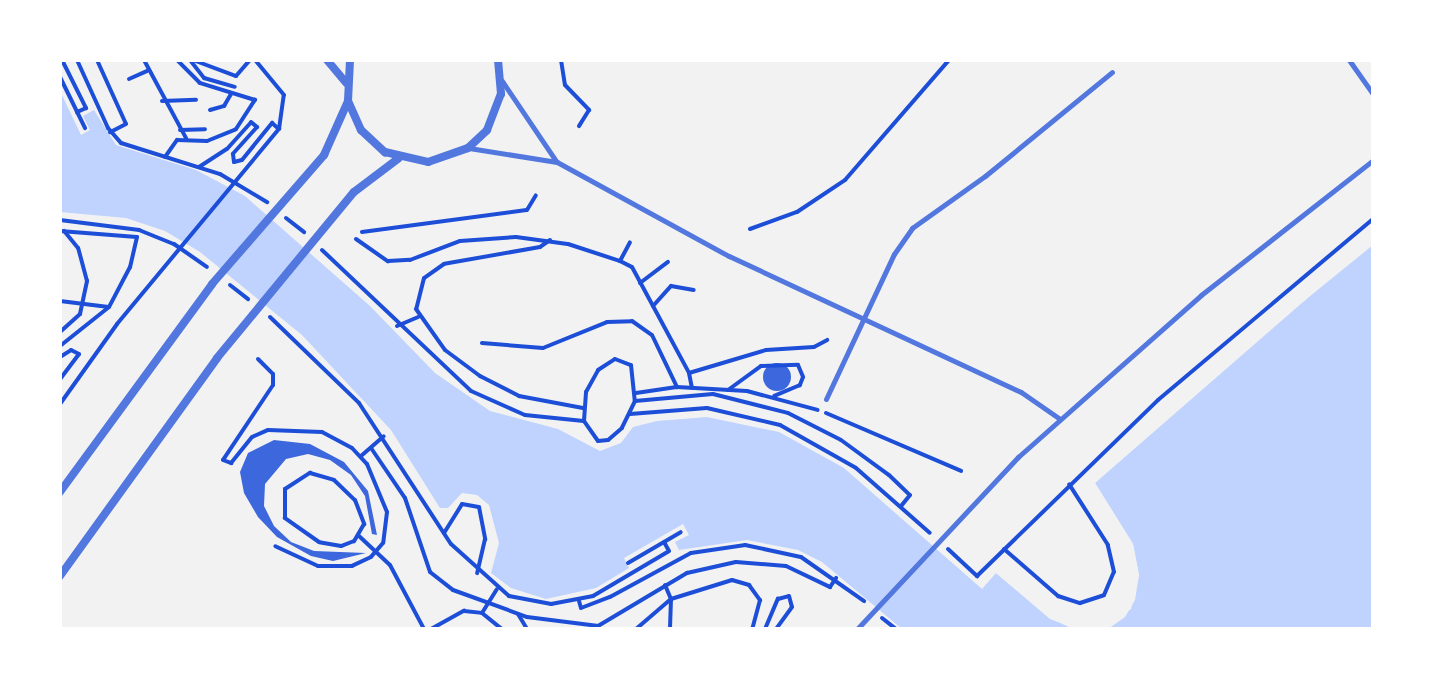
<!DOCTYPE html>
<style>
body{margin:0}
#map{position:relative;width:1433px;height:689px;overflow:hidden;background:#f2f2f2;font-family:Ubuntu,sans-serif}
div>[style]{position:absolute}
.water>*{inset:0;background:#bfd3fe}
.pier>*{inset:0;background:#f2f2f2}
.building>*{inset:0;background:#3d67dc}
.round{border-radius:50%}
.path>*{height:4px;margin:-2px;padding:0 2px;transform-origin:2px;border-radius:2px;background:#1d4ed8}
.service>*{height:5px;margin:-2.5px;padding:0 2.5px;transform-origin:2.5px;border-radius:2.5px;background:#5277de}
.minor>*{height:8px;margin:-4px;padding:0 4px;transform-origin:4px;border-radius:4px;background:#5277de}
span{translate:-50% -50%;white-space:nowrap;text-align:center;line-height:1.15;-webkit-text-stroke:8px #fff;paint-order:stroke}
.frame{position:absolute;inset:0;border:62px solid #fff;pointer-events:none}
</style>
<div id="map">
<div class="water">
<i style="clip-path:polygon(60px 91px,81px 135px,90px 130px,83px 116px,94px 110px,116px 145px,196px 170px,245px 196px,370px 306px,435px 373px,490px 411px,558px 429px,600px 451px,621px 443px,633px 427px,657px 421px,707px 417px,779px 432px,844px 468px,982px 589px,996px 573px,1050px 618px,1073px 629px,902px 629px,822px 562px,798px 550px,747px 540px,679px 550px,675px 542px,689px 535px,683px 524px,624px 558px,629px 568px,596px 588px,546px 599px,511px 588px,491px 573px,499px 543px,489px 505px,477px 495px,462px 493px,448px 508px,440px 508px,391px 430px,302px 335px,200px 252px,165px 231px,126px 218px,60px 212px)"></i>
<i style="clip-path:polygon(1373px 245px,1373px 629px,1108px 629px,1125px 617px,1135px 600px,1139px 575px,1133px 544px,1095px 483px,1231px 360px)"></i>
</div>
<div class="pier">
<i style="clip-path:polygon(1373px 241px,1095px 483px,1133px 544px,1139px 575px,1131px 609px,1104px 629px,1128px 607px,1135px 575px,1129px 546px,1092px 481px,1229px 357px)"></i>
<i style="clip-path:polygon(999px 570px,1052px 615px,1077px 629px,1050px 619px,996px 573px)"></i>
</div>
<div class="building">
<i class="round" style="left:763px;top:363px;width:28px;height:28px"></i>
<i style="clip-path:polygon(274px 440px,310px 444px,344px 462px,368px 491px,377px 535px,372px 534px,365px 496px,351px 475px,330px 460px,308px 454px,286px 459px,265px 484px,264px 506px,274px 526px,291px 542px,314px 551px,366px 553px,333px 561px,311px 556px,277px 537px,258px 517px,244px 493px,240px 472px,248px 453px)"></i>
</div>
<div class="path">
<i style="left:62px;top:60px;width:54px;rotate:63.4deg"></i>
<i style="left:86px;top:108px;width:10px;rotate:156deg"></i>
<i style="left:77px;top:60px;width:75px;rotate:65.5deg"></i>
<i style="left:108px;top:128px;width:20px;rotate:49deg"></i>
<i style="left:121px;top:143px;width:104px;rotate:17.4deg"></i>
<i style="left:220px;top:174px;width:55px;rotate:30.8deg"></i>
<i style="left:97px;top:60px;width:70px;rotate:65.6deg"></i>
<i style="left:126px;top:124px;width:18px;rotate:153deg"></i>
<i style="left:144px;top:60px;width:89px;rotate:61.7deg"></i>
<i style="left:190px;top:60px;width:23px;rotate:52deg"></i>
<i style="left:204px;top:78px;width:32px;rotate:16deg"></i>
<i style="left:193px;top:60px;width:46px;rotate:20.4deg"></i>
<i style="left:236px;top:76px;width:21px;rotate:-49deg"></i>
<i style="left:561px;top:60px;width:25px;rotate:81deg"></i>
<i style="left:565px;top:85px;width:35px;rotate:46deg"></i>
<i style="left:589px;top:110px;width:19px;rotate:122deg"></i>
<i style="left:60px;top:77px;width:57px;rotate:63.9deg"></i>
<i style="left:129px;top:79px;width:20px;rotate:-24deg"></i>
<i style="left:162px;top:101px;width:34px;rotate:-2deg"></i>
<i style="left:210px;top:110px;width:15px;rotate:-16deg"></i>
<i style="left:224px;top:106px;width:14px;rotate:-60deg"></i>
<i style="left:180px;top:130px;width:25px;rotate:-2deg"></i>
<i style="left:165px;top:157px;width:21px;rotate:-55deg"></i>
<i style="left:177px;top:140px;width:30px;rotate:2deg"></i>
<i style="left:207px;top:141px;width:31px;rotate:-22deg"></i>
<i style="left:236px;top:129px;width:35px;rotate:-57deg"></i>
<i style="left:255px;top:100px;width:58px;rotate:-162.8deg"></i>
<i style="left:200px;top:83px;width:33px;rotate:-135deg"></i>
<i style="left:199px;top:167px;width:33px;rotate:-33deg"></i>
<i style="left:227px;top:149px;width:36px;rotate:-48deg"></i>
<i style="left:251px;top:122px;width:8px;rotate:40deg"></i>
<i style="left:257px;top:127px;width:36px;rotate:132deg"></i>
<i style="left:233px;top:154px;width:8px;rotate:83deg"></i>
<i style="left:234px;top:162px;width:8px;rotate:-14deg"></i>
<i style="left:242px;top:160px;width:48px;rotate:-51deg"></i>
<i style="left:272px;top:123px;width:9px;rotate:41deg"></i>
<i style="left:286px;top:218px;width:23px;rotate:38deg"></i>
<i style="left:60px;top:220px;width:80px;rotate:7.2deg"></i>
<i style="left:139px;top:230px;width:38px;rotate:22deg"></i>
<i style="left:174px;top:244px;width:40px;rotate:34.9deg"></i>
<i style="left:750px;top:229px;width:50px;rotate:-19.9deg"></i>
<i style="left:797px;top:212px;width:58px;rotate:-33.7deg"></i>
<i style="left:845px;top:180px;width:159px;rotate:-49.1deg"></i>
<i style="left:60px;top:231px;width:77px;rotate:4.5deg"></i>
<i style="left:137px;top:237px;width:31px;rotate:103deg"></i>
<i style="left:130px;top:267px;width:45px;rotate:117.7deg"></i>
<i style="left:109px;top:307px;width:63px;rotate:141.5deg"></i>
<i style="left:362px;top:232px;width:166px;rotate:-7.6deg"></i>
<i style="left:527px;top:210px;width:17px;rotate:-59deg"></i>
<i style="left:356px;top:239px;width:39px;rotate:35deg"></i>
<i style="left:388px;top:261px;width:22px;rotate:-3deg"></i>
<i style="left:410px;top:260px;width:53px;rotate:-20.8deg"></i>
<i style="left:460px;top:241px;width:56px;rotate:-4.1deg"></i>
<i style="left:516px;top:237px;width:52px;rotate:7.7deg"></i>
<i style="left:568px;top:244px;width:55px;rotate:18.1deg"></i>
<i style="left:620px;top:261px;width:13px;rotate:27deg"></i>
<i style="left:632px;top:267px;width:120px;rotate:61.7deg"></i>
<i style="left:689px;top:373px;width:15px;rotate:79deg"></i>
<i style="left:550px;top:240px;width:12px;rotate:145deg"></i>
<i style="left:540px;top:247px;width:97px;rotate:170deg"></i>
<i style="left:444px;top:264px;width:24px;rotate:145deg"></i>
<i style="left:424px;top:278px;width:32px;rotate:104deg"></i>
<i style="left:416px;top:309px;width:50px;rotate:54.7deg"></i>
<i style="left:445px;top:350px;width:44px;rotate:36.6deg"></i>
<i style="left:480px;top:376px;width:44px;rotate:27.1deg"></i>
<i style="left:519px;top:396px;width:65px;rotate:10.6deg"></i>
<i style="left:322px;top:250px;width:205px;rotate:43.4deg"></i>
<i style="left:471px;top:391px;width:59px;rotate:24deg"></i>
<i style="left:525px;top:415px;width:59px;rotate:5.8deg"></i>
<i style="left:620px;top:261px;width:21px;rotate:-62deg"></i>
<i style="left:640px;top:283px;width:35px;rotate:-37deg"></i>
<i style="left:230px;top:285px;width:23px;rotate:38deg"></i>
<i style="left:60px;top:301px;width:49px;rotate:7deg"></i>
<i style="left:653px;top:306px;width:27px;rotate:-48deg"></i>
<i style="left:671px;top:286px;width:23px;rotate:10deg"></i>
<i style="left:270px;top:317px;width:124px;rotate:44deg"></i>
<i style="left:359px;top:403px;width:168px;rotate:56.9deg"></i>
<i style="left:451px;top:544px;width:78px;rotate:41.9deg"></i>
<i style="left:509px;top:596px;width:43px;rotate:10.8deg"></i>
<i style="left:551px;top:604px;width:43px;rotate:-10.8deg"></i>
<i style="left:593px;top:596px;width:88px;rotate:-30.6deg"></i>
<i style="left:669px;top:551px;width:10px;rotate:-119deg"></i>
<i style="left:397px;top:326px;width:23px;rotate:-23deg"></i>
<i style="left:60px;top:332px;width:27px;rotate:-42deg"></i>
<i style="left:80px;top:314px;width:34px;rotate:-78deg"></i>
<i style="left:87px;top:281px;width:34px;rotate:-105deg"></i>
<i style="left:78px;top:248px;width:22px;rotate:-129deg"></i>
<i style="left:482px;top:343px;width:61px;rotate:4.7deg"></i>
<i style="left:543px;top:348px;width:69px;rotate:-22.1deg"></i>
<i style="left:607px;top:322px;width:25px;rotate:-2deg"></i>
<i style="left:632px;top:321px;width:24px;rotate:35deg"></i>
<i style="left:652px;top:335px;width:58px;rotate:64.3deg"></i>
<i style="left:60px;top:357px;width:13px;rotate:-32deg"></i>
<i style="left:71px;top:350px;width:9px;rotate:27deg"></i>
<i style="left:79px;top:354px;width:31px;rotate:127deg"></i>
<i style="left:258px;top:359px;width:21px;rotate:45deg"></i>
<i style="left:273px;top:374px;width:11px;rotate:90deg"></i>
<i style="left:273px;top:385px;width:90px;rotate:123.7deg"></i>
<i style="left:223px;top:460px;width:9px;rotate:21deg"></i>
<i style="left:231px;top:463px;width:33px;rotate:-51deg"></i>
<i style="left:252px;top:437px;width:17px;rotate:-24deg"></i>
<i style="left:268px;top:430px;width:54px;rotate:2.1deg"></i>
<i style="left:322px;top:432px;width:34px;rotate:28deg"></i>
<i style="left:352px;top:448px;width:22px;rotate:47deg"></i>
<i style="left:367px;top:464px;width:52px;rotate:67.4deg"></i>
<i style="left:387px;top:512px;width:31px;rotate:97deg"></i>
<i style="left:383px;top:543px;width:18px;rotate:131deg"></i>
<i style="left:371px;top:557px;width:21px;rotate:155deg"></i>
<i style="left:352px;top:566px;width:34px;rotate:180deg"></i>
<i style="left:318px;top:566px;width:47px;rotate:-155.1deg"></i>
<i style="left:615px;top:359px;width:17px;rotate:21deg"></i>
<i style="left:631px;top:365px;width:36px;rotate:84deg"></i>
<i style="left:635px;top:401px;width:30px;rotate:116deg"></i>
<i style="left:622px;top:428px;width:18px;rotate:139deg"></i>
<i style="left:608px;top:440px;width:10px;rotate:174deg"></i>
<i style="left:598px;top:441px;width:24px;rotate:-125deg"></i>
<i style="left:584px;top:421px;width:29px;rotate:-86deg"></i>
<i style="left:586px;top:392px;width:25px;rotate:-61deg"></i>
<i style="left:598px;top:370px;width:20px;rotate:-33deg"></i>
<i style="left:689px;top:373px;width:80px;rotate:-16.6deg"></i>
<i style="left:766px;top:350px;width:48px;rotate:-3.6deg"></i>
<i style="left:814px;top:347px;width:15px;rotate:-28deg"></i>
<i style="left:728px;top:390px;width:41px;rotate:-36deg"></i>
<i style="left:761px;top:366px;width:37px;rotate:-2deg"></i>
<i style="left:798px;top:365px;width:13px;rotate:67deg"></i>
<i style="left:803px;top:377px;width:9px;rotate:111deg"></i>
<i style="left:800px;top:385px;width:28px;rotate:157deg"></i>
<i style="left:636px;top:393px;width:41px;rotate:-8.3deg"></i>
<i style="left:677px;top:387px;width:70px;rotate:3.3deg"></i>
<i style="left:747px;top:391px;width:73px;rotate:15deg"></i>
<i style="left:635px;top:401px;width:78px;rotate:-5.1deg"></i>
<i style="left:713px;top:394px;width:77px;rotate:14.2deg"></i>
<i style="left:788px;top:413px;width:59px;rotate:27deg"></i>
<i style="left:841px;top:440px;width:59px;rotate:36.1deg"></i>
<i style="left:889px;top:475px;width:29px;rotate:44deg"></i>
<i style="left:910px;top:495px;width:14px;rotate:129deg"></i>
<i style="left:60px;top:404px;width:98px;rotate:-54.5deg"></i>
<i style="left:117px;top:324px;width:254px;rotate:-50.3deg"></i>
<i style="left:279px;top:129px;width:34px;rotate:-82deg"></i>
<i style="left:284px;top:95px;width:45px;rotate:-129.6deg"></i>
<i style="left:826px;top:413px;width:147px;rotate:23.2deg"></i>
<i style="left:630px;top:414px;width:77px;rotate:-4.5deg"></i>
<i style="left:707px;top:408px;width:75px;rotate:13.1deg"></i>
<i style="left:780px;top:425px;width:87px;rotate:29.5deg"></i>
<i style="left:856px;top:468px;width:98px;rotate:41.3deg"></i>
<i style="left:371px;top:448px;width:60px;rotate:55.8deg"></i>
<i style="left:405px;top:498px;width:78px;rotate:71.3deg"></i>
<i style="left:430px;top:572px;width:29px;rotate:38deg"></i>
<i style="left:453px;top:590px;width:79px;rotate:20deg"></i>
<i style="left:527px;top:617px;width:72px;rotate:7.2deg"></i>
<i style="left:598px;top:626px;width:104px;rotate:-30.8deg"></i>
<i style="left:687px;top:573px;width:50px;rotate:-12.7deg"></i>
<i style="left:736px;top:562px;width:50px;rotate:4.6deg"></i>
<i style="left:786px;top:566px;width:49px;rotate:25.5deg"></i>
<i style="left:830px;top:587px;width:11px;rotate:-56deg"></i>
<i style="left:361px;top:456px;width:30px;rotate:-41deg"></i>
<i style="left:310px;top:473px;width:25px;rotate:16deg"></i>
<i style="left:334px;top:480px;width:29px;rotate:44deg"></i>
<i style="left:355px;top:500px;width:26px;rotate:69deg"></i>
<i style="left:364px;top:524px;width:20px;rotate:120deg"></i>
<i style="left:354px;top:541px;width:14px;rotate:159deg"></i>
<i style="left:341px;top:546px;width:22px;rotate:-170deg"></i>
<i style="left:319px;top:542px;width:42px;rotate:-144.8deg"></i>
<i style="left:285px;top:518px;width:29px;rotate:-90deg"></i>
<i style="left:285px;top:489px;width:30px;rotate:-33deg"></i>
<i style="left:444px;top:533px;width:34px;rotate:-58deg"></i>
<i style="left:462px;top:504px;width:17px;rotate:10deg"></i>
<i style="left:479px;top:507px;width:33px;rotate:79deg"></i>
<i style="left:485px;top:539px;width:35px;rotate:103deg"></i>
<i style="left:359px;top:536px;width:42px;rotate:43.1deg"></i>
<i style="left:390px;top:565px;width:72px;rotate:62deg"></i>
<i style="left:948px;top:549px;width:40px;rotate:43deg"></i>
<i style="left:977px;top:576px;width:252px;rotate:-44.2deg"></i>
<i style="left:1158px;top:400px;width:281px;rotate:-40.1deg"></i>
<i style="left:1004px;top:549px;width:72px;rotate:41deg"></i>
<i style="left:1058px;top:596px;width:23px;rotate:18deg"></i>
<i style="left:1080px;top:603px;width:25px;rotate:-18deg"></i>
<i style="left:1104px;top:595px;width:25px;rotate:-67deg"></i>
<i style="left:1114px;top:572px;width:28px;rotate:-103deg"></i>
<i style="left:1108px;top:545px;width:72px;rotate:-122.6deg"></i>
<i style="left:628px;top:563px;width:61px;rotate:-30.3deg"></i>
<i style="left:665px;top:585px;width:15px;rotate:67deg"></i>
<i style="left:671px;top:599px;width:30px;rotate:92deg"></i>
<i style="left:579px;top:601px;width:7px;rotate:74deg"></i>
<i style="left:581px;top:608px;width:31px;rotate:-21deg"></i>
<i style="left:610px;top:597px;width:92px;rotate:-28.5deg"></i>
<i style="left:691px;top:553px;width:55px;rotate:-8.4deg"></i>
<i style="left:745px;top:545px;width:57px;rotate:12.1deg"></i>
<i style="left:801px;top:557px;width:77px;rotate:34.9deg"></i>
<i style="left:482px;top:613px;width:28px;rotate:-58deg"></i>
<i style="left:518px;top:614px;width:17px;rotate:59deg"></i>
<i style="left:882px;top:618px;width:18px;rotate:38deg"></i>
<i style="left:431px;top:629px;width:38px;rotate:-29deg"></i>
<i style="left:464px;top:611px;width:18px;rotate:6deg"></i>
<i style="left:482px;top:613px;width:26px;rotate:39deg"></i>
<i style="left:636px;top:629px;width:46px;rotate:-40.6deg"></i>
<i style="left:671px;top:599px;width:64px;rotate:-17.3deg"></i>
<i style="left:732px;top:580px;width:18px;rotate:16deg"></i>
<i style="left:749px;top:585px;width:19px;rotate:54deg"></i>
<i style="left:760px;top:600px;width:30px;rotate:105deg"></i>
<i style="left:765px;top:629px;width:33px;rotate:-67deg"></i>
<i style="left:778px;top:599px;width:11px;rotate:-15deg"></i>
<i style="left:789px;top:596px;width:11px;rotate:75deg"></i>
<i style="left:792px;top:607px;width:27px;rotate:126deg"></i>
</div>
<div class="service">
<i style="left:1349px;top:60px;width:42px;rotate:54.8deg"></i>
<i style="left:502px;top:81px;width:97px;rotate:56deg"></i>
<i style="left:469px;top:148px;width:89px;rotate:9deg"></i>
<i style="left:557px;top:162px;width:196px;rotate:28.7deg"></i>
<i style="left:729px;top:256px;width:322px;rotate:25deg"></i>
<i style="left:1021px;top:392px;width:47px;rotate:34.7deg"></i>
<i style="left:826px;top:399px;width:160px;rotate:-64.9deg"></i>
<i style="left:894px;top:254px;width:32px;rotate:-55deg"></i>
<i style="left:912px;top:228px;width:90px;rotate:-35.5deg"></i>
<i style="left:985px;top:176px;width:164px;rotate:-39.3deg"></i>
<i style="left:857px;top:629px;width:236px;rotate:-46.9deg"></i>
<i style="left:1018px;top:457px;width:244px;rotate:-41.5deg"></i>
<i style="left:1201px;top:295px;width:219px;rotate:-38.1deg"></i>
</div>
<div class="minor">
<i style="left:327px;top:60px;width:30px;rotate:50deg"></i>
<i style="left:350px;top:60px;width:41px;rotate:92.8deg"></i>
<i style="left:348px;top:101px;width:32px;rotate:66deg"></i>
<i style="left:361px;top:130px;width:33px;rotate:43deg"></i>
<i style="left:385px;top:152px;width:44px;rotate:13.1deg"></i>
<i style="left:428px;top:162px;width:42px;rotate:-19.3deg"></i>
<i style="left:468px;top:148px;width:26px;rotate:-43deg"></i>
<i style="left:487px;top:130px;width:39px;rotate:-69deg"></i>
<i style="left:501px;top:94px;width:34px;rotate:-95deg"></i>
<i style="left:60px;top:492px;width:258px;rotate:-53.8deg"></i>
<i style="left:212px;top:284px;width:171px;rotate:-49deg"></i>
<i style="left:324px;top:155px;width:59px;rotate:-66deg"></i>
<i style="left:60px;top:576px;width:269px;rotate:-54.2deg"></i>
<i style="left:217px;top:358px;width:215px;rotate:-50.5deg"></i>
<i style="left:354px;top:192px;width:56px;rotate:-37.1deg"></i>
</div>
<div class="frame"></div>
</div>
